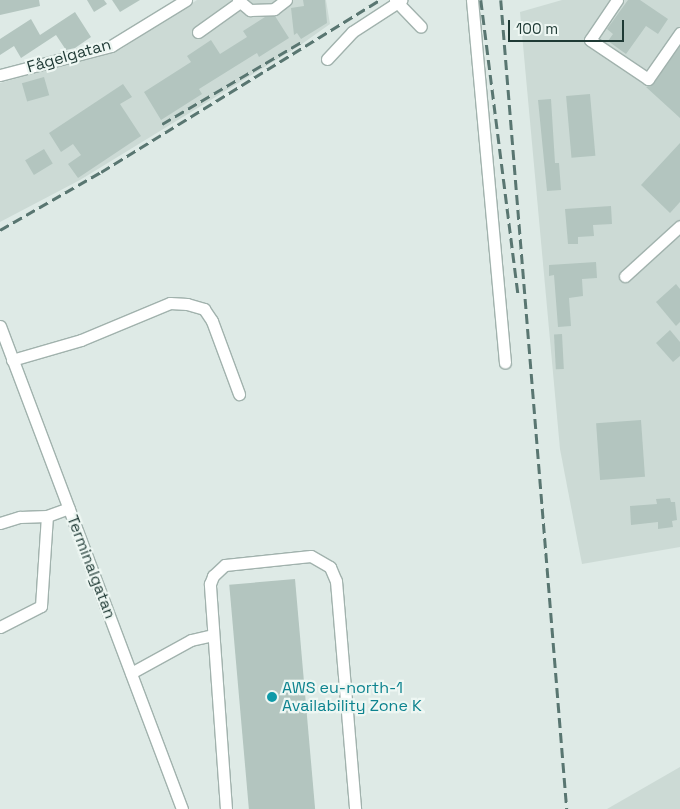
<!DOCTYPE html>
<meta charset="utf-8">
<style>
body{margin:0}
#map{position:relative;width:680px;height:809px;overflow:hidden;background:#deeae6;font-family:"Space Grotesk",sans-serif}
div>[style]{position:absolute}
.built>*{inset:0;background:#ccdad5}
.building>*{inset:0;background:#b3c5bf;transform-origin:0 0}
.roads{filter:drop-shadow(1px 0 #a1b2ad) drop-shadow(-1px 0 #a1b2ad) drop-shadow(0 1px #a1b2ad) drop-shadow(0 -1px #a1b2ad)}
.minor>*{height:11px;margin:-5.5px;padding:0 5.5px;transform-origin:5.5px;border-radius:5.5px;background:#fff}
.rail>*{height:2.5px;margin-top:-1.25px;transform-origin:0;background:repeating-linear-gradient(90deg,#597671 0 10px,transparent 0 15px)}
.dots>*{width:14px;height:14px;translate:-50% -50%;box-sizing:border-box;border:2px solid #eef7f3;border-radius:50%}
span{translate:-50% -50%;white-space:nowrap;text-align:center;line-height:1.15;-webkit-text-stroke:4.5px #eef7f3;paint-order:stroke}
.street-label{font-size:16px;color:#1f3a35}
.culture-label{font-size:16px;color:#0d838f}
.left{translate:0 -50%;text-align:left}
.scale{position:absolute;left:508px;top:20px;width:116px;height:22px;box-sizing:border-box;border:2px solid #1f3a35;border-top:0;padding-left:6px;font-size:15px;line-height:18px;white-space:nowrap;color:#1f3a35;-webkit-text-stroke:4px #eef7f3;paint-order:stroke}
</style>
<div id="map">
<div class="built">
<i style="clip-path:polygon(197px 0,326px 0,330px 24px,299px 46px,80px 180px,0 222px,0 83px,121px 49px)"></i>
<i style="clip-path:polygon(562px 0,680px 0,680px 547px,582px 564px,560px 449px,520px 12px)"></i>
<i style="clip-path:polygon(680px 767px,680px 809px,607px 809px)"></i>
</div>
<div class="building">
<i style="clip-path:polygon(0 0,39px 0,40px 6px,0 15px)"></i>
<i style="clip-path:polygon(87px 0,104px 0,107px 4px,94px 12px)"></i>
<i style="clip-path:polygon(112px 0,140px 0,120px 12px)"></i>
<i style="clip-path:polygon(303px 0,325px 0,327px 23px,301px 39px,297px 33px,294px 35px,291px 8px,304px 6px)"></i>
<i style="clip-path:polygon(628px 0,640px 0,668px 19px,658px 34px,646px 26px,626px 54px,608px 41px,613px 34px,607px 29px)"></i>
<i style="clip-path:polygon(75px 12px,91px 37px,75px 48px,66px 50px,56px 35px,21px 58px,14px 46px,0 55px,0 39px,31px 19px,40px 35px)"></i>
<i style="clip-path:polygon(275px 16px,289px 38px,259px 57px,257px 53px,199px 89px,202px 94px,161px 120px,144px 92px,191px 62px,187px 56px,211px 40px,220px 54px,247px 37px,243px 31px,265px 17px)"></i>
<i style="clip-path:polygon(680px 46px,680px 118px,646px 87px,654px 83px)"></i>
<i style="left:44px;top:77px;width:19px;height:23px;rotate:74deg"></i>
<i style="clip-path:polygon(123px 84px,132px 97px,120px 104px,141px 136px,78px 178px,68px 164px,81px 155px,73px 144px,61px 152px,49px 133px)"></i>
<i style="left:590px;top:94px;width:62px;height:24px;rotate:85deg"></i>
<i style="clip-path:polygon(551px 99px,555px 163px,559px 163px,561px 190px,547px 191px,538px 100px)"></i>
<i style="clip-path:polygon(680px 143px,680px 202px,670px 213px,641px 185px)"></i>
<i style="left:44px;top:149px;width:17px;height:22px;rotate:59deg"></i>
<i style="clip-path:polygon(611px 206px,612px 224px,593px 225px,594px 236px,578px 237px,578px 244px,568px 244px,565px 209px)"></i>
<i style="clip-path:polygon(596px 262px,597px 278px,582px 279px,583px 296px,569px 298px,571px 326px,558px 327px,554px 275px,549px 276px,549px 265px)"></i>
<i style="clip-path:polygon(676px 284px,680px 289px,680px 322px,676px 326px,656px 302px)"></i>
<i style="clip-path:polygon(670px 330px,680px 342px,680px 356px,673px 362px,656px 343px)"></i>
<i style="left:562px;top:334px;width:35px;height:8px;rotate:87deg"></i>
<i style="left:641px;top:420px;width:57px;height:45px;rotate:86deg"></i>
<i style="clip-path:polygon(670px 498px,671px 502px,675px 502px,677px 520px,672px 521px,673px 527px,658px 529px,658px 522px,631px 525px,630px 506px,657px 504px,656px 499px)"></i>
<i style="left:295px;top:579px;width:231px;height:66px;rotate:85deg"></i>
</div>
<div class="roads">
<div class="minor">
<i style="left:238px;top:0;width:16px;rotate:40deg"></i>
<i style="left:250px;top:10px;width:24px;rotate:-2deg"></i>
<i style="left:274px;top:9px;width:15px;rotate:-37deg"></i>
<i style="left:395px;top:0;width:37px;rotate:46deg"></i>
<i style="left:472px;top:0;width:364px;rotate:84.8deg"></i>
<i style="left:617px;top:0;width:48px;rotate:124deg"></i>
<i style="left:590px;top:40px;width:70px;rotate:33.9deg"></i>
<i style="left:648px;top:79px;width:56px;rotate:-55.2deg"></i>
<i style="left:198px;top:32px;width:52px;rotate:-35.5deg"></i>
<i style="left:327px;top:59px;width:37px;rotate:-47deg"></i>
<i style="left:352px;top:32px;width:59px;rotate:-33.1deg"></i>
<i style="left:0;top:75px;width:115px;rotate:-14.6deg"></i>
<i style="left:111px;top:46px;width:88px;rotate:-31.5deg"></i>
<i style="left:625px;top:276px;width:74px;rotate:-42.3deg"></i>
<i style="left:0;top:326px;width:516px;rotate:69.35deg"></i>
<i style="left:12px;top:360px;width:72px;rotate:-16.2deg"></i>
<i style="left:81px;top:340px;width:96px;rotate:-22.6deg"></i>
<i style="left:170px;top:303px;width:17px;rotate:3deg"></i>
<i style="left:187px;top:304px;width:18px;rotate:16deg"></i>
<i style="left:204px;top:309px;width:14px;rotate:56deg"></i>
<i style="left:212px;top:321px;width:78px;rotate:69.7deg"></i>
<i style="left:0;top:523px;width:21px;rotate:-17deg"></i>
<i style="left:20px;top:517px;width:27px;rotate:-2deg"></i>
<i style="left:47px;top:516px;width:23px;rotate:-20deg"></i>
<i style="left:0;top:627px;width:46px;rotate:-27.1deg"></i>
<i style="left:41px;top:606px;width:90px;rotate:-86.2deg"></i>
<i style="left:131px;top:673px;width:68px;rotate:-28.8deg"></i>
<i style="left:191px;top:640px;width:22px;rotate:-13deg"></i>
<i style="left:226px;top:809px;width:226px;rotate:-94.1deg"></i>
<i style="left:210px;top:584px;width:9px;rotate:-69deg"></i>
<i style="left:213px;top:576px;width:16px;rotate:-43deg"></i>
<i style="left:225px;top:565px;width:86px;rotate:-6deg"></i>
<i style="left:311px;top:556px;width:22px;rotate:30deg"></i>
<i style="left:330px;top:567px;width:15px;rotate:67deg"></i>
<i style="left:336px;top:581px;width:229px;rotate:85.2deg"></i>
</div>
</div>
<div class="rail">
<i style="left:481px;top:0;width:296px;rotate:82.8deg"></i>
<i style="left:501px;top:0;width:812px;rotate:85.34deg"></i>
<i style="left:162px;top:124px;width:161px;rotate:-30.5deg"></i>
<i style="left:0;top:230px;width:116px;rotate:-29.9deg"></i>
<i style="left:101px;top:172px;width:328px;rotate:-31.7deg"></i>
</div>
<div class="dots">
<i style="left:272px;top:697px;background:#0f9aa8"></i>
</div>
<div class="street-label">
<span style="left:69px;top:56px;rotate:-16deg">Fågelgatan</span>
<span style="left:91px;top:567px;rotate:69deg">Terminalgatan</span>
</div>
<div class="culture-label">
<span class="left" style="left:282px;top:697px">AWS eu-north-1<br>Availability Zone K</span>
</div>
<div class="scale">100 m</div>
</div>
